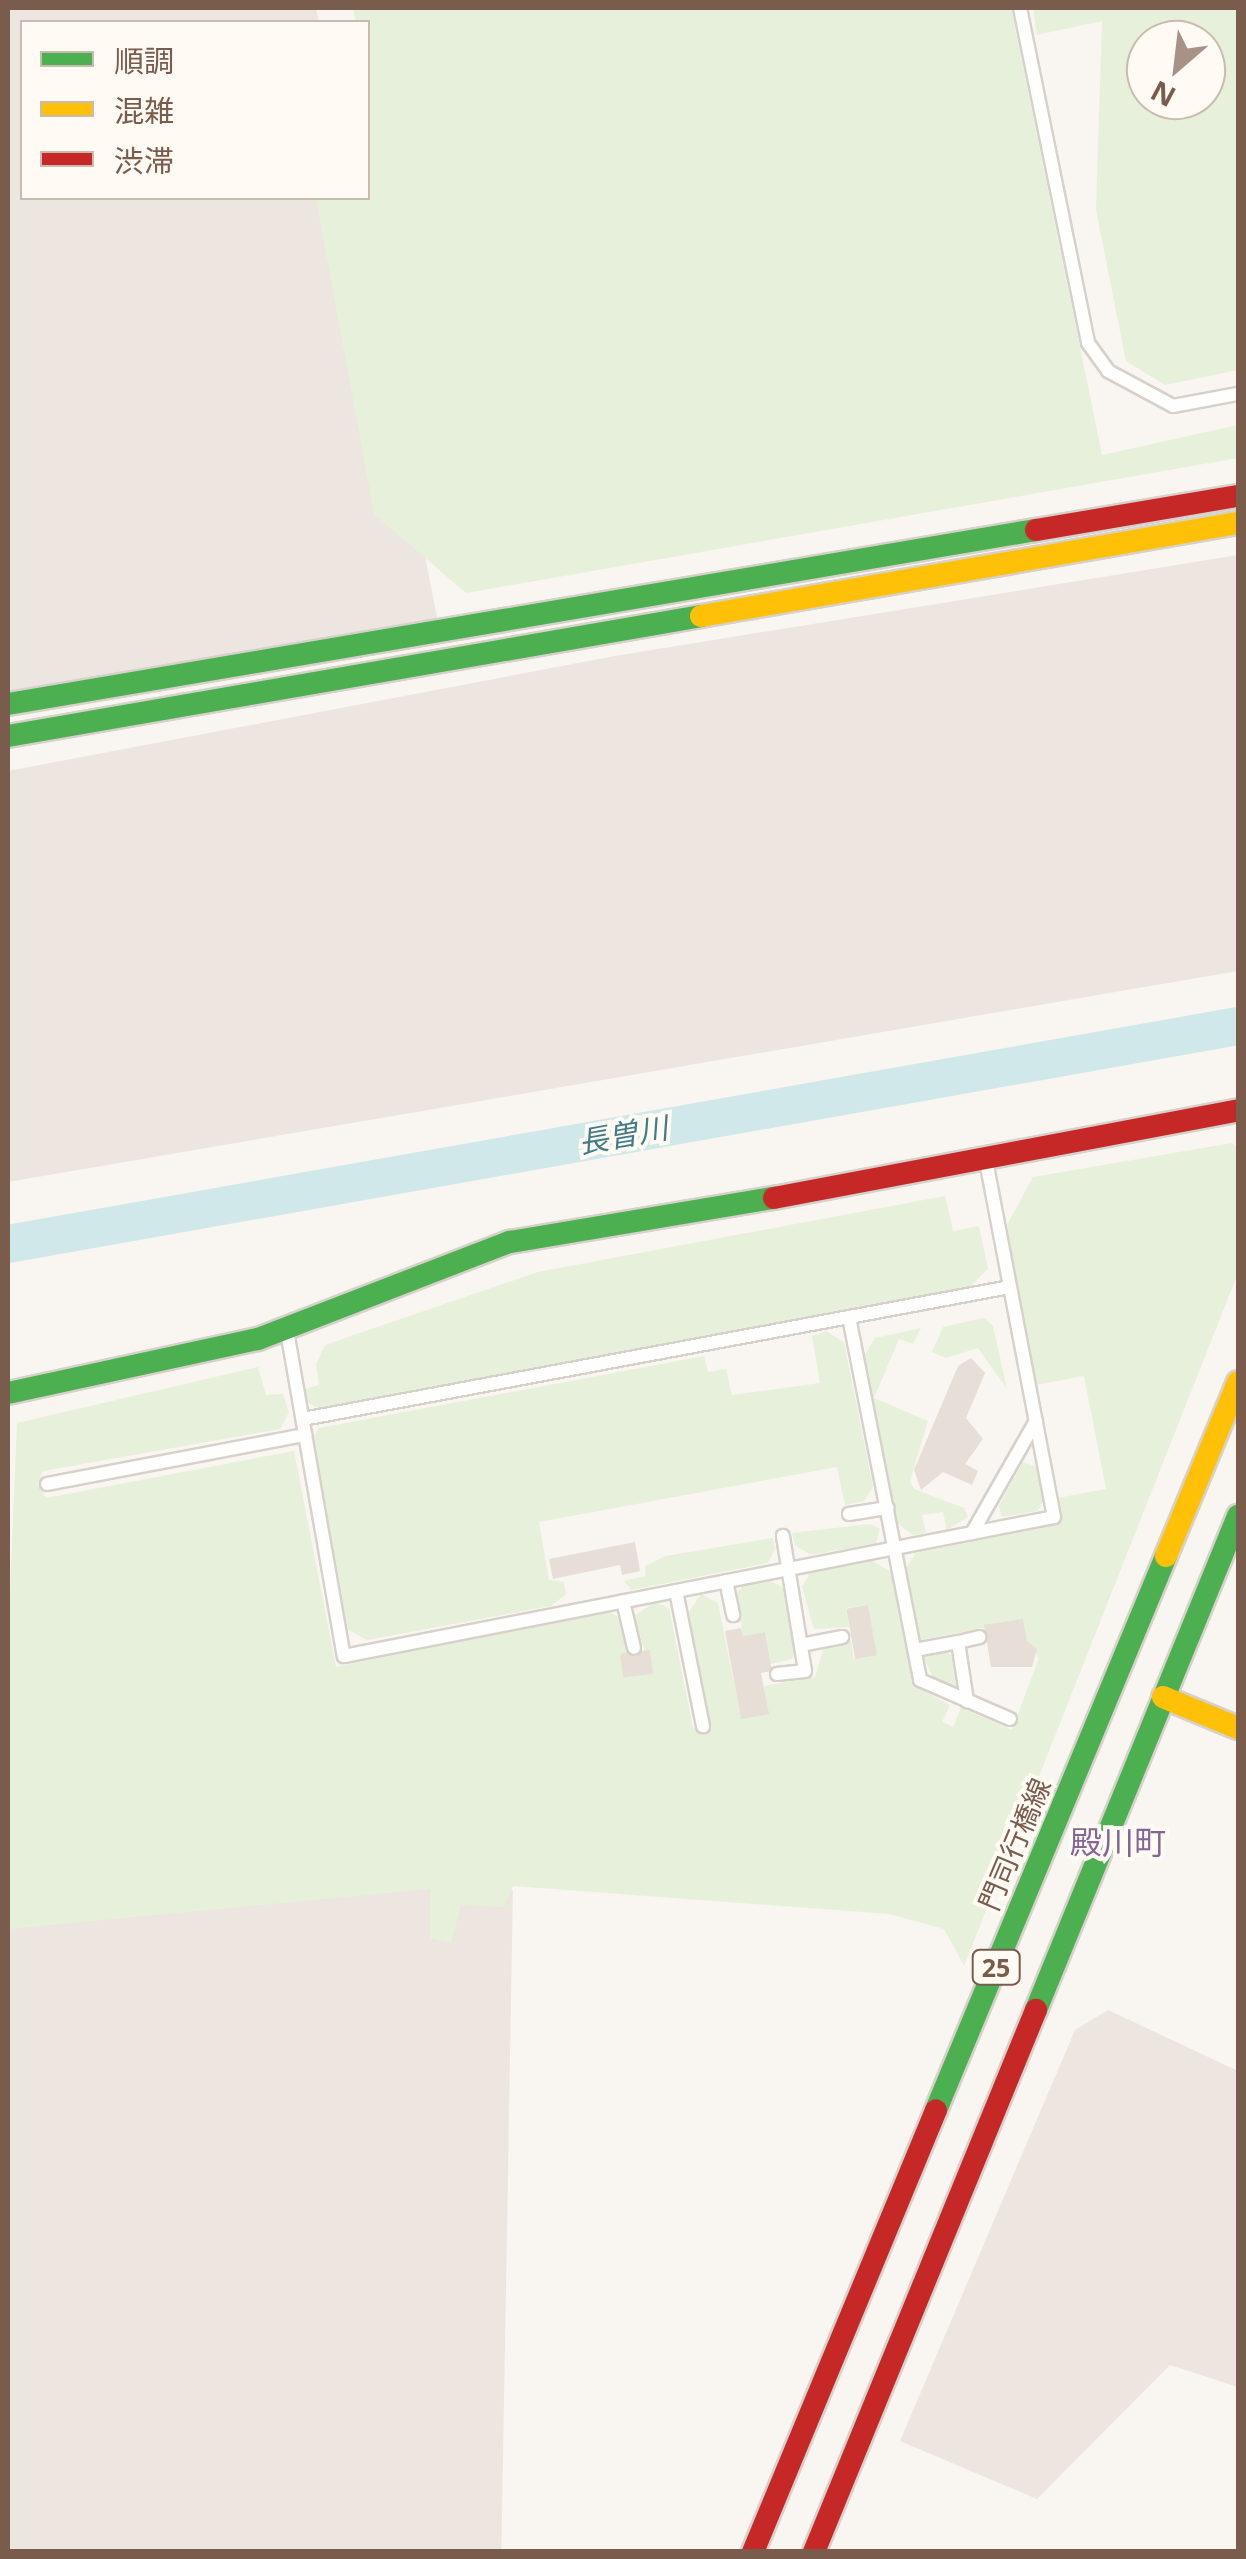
<!DOCTYPE html>
<meta charset="utf-8">
<style>
body{margin:0}
#map{position:relative;width:1246px;height:2559px;overflow:hidden;background:#f9f5f0;font-family:"Noto Sans","Noto Sans JP",sans-serif}
div>[style]{position:absolute}
.industrial>*{inset:0;background:#ede5e0;transform-origin:0 0}
.green>*{inset:0;background:#e7f0db}
.river>*{height:38px;margin:-19px;padding:0 19px;transform-origin:19px;border-radius:19px;background:#d0e8ea}
.building>*{inset:0;background:#e6ded7;transform-origin:0 0}
.roads{filter:drop-shadow(2px 0 #d7d1cb) drop-shadow(-2px 0 #d7d1cb) drop-shadow(0 2px #d7d1cb) drop-shadow(0 -2px #d7d1cb)}
.lane>*{height:12px;margin:-6px;padding:0 6px;transform-origin:6px;border-radius:6px;background:#fefefd}
.fast>*{height:22px;margin:-11px;padding:0 11px;transform-origin:11px;border-radius:11px;background:#4caf50}
.slow>*{height:22px;margin:-11px;padding:0 11px;transform-origin:11px;border-radius:11px;background:#ffc107}
.jam>*{height:22px;margin:-11px;padding:0 11px;transform-origin:11px;border-radius:11px;background:#c62828}
span{translate:-50% -50%;white-space:nowrap;text-align:center;line-height:1.15;-webkit-text-stroke:8px #fffaf3;paint-order:stroke}
.shield-label span{padding:2px 8px;background:#fffaf3;border:2px solid;border-radius:8px;-webkit-text-stroke-width:0}
.shield-label{font-size:25px;color:#7a5c4d;font-weight:700}
.street-label{font-size:28px;color:#7a5c4d}
.water-label{font-size:30px;color:#437c86;font-style:italic}
.quarter-label{font-size:32px;color:#846695}
.frame{position:absolute;inset:0;border:10px solid #7a5c4d;pointer-events:none}
.legend{position:absolute;left:20px;top:20px;width:350px;height:180px;box-sizing:border-box;background:#fffaf3;border:2px solid #cabbb1;margin:0;padding:12px 18px;list-style:none;font-size:30px;color:#7a5c4d}
.legend li{display:flex;align-items:center;gap:20px;height:50px}
.legend b{width:50px;border:2px solid #cabbb1}
.north{position:absolute;left:1126px;top:20px;width:100px;height:100px;box-sizing:border-box;background:#fffaf3;border:2px solid #cabbb1;border-radius:50%;rotate:208deg;font-size:28px;font-weight:700;line-height:40px;text-align:center;color:#7a5c4d}
.north::after{content:'';display:block;margin:auto;width:35px;height:45px;background:#a69286;clip-path:polygon(50% 0,100% 100%,50% 72%,0 100%)}
</style>
<div id="map">
<div class="industrial">
<i style="clip-path:polygon(8px 8px,316px 8px,319px 22px,22px 22px,22px 198px,354px 198px,439px 627px,8px 704px)"></i>
<i style="clip-path:polygon(1238px 555px,1238px 971px,8px 1182px,8px 771px,615px 656px)"></i>
<i style="left:8px;top:1881px;width:505px;height:671px;rotate:1deg"></i>
<i style="clip-path:polygon(1108px 2010px,1238px 2071px,1238px 2387px,1170px 2365px,1037px 2499px,900px 2441px,1075px 2030px)"></i>
</div>
<div class="green">
<i style="clip-path:polygon(353px 8px,1011px 8px,1102px 455px,1238px 425px,1238px 458px,466px 593px,374px 514px,316px 198px,368px 198px,368px 22px,356px 22px)"></i>
<i style="clip-path:polygon(evenodd,1033px 8px,1238px 8px,1238px 370px,1165px 385px,1126px 361px,1096px 210px,1102px 21px,1037px 35px,1033px 8px,1146px 40px,1206px 40px,1206px 100px,1146px 100px,1146px 40px)"></i>
<i style="clip-path:polygon(1232px 1143px,1238px 1147px,1238px 1273px,964px 1966px,944px 1929px,889px 1914px,513px 1886px,504px 1907px,461px 1905px,451px 1943px,430px 1938px,430px 1889px,8px 1929px,8px 1639px,17px 1423px,258px 1367px,266px 1395px,283px 1394px,289px 1412px,280px 1429px,43px 1471px,37px 1484px,46px 1498px,294px 1451px,336px 1667px,607px 1610px,618px 1617px,628px 1653px,620px 1654px,652px 1674px,634px 1616px,655px 1602px,669px 1608px,693px 1728px,708px 1726px,689px 1612px,701px 1594px,718px 1603px,741px 1718px,768px 1714px,764px 1686px,815px 1677px,824px 1647px,851px 1641px,854px 1659px,876px 1655px,868px 1605px,846px 1608px,849px 1627px,814px 1629px,802px 1587px,810px 1573px,869px 1559px,891px 1572px,913px 1685px,950px 1705px,942px 1722px,953px 1727px,961px 1708px,1012px 1730px,1039px 1658px,1027px 1641px,1023px 1620px,916px 1641px,903px 1573px,916px 1553px,1056px 1525px,1057px 1498px,1106px 1489px,1084px 1376px,1035px 1385px,1007px 1225px,1033px 1177px)"></i>
<i style="clip-path:polygon(945px 1196px,953px 1231px,979px 1226px,988px 1269px,967px 1289px,320px 1409px,303px 1400px,302px 1390px,319px 1385px,316px 1364px,325px 1345px,538px 1272px)"></i>
<i style="clip-path:polygon(984px 1318px,993px 1326px,1007px 1389px,978px 1348px,946px 1358px,932px 1352px,943px 1327px)"></i>
<i style="clip-path:polygon(921px 1328px,913px 1344px,899px 1339px,874px 1398px,928px 1421px,910px 1481px,914px 1489px,964px 1508px,968px 1517px,947px 1530px,943px 1512px,922px 1515px,926px 1533px,913px 1535px,897px 1523px,865px 1354px,875px 1338px)"></i>
<i style="clip-path:polygon(826px 1331px,844px 1342px,873px 1487px,864px 1501px,845px 1505px,837px 1467px,539px 1522px,549px 1580px,564px 1582px,566px 1594px,551px 1606px,367px 1640px,345px 1628px,311px 1442px,319px 1428px,704px 1356px,708px 1372px,726px 1369px,732px 1395px,820px 1383px,812px 1336px)"></i>
<i style="clip-path:polygon(1023px 1462px,1037px 1467px,1044px 1500px,1038px 1511px,1002px 1517px,999px 1506px)"></i>
<i style="clip-path:polygon(870px 1524px,880px 1529px,876px 1543px,811px 1555px,795px 1545px,792px 1533px)"></i>
<i style="clip-path:polygon(773px 1538px,775px 1549px,768px 1563px,631px 1590px,624px 1581px,645px 1576px,645px 1566px,666px 1556px)"></i>
<i style="clip-path:polygon(768px 1580px,784px 1588px,797px 1648px,792px 1659px,771px 1664px,765px 1632px,743px 1636px,737px 1593px,745px 1584px)"></i>
<i style="clip-path:polygon(948px 1652px,954px 1658px,956px 1690px,934px 1679px,922px 1654px)"></i>
</div>
<div class="river">
<i style="left:8px;top:1244px;width:1249px;rotate:-10.05deg"></i>
</div>
<div class="building">
<i style="clip-path:polygon(971px 1358px,985px 1373px,966px 1418px,983px 1439px,965px 1464px,978px 1471px,972px 1485px,943px 1472px,921px 1490px,914px 1470px,958px 1366px)"></i>
<i style="clip-path:polygon(635px 1542px,640px 1571px,622px 1575px,620px 1565px,553px 1579px,549px 1559px)"></i>
<i style="left:868px;top:1605px;width:51px;height:22px;rotate:80deg"></i>
<i style="clip-path:polygon(1023px 1619px,1027px 1641px,1037px 1649px,1032px 1667px,991px 1667px,984px 1625px)"></i>
<i style="clip-path:polygon(741px 1628px,743px 1636px,765px 1632px,772px 1671px,761px 1673px,769px 1714px,741px 1719px,725px 1631px)"></i>
<i style="left:650px;top:1650px;width:24px;height:30px;rotate:83deg"></i>
</div>
<div class="roads">
<div class="lane">
<i style="left:1020px;top:8px;width:342px;rotate:78.5deg"></i>
<i style="left:1088px;top:343px;width:34px;rotate:54deg"></i>
<i style="left:1108px;top:371px;width:74px;rotate:28.3deg"></i>
<i style="left:1173px;top:406px;width:66px;rotate:-10.5deg"></i>
<i style="left:849px;top:1317px;width:370px;rotate:78.9deg"></i>
<i style="left:920px;top:1680px;width:98px;rotate:23.4deg"></i>
<i style="left:287px;top:1331px;width:330px;rotate:80.1deg"></i>
<i style="left:344px;top:1656px;width:723px;rotate:-11.08deg"></i>
<i style="left:1054px;top:1517px;width:361px;rotate:-100.8deg"></i>
<i style="left:303px;top:1419px;width:719px;rotate:-10.58deg"></i>
<i style="left:47px;top:1484px;width:263px;rotate:-10.8deg"></i>
<i style="left:849px;top:1514px;width:39px;rotate:-9deg"></i>
<i style="left:972px;top:1533px;width:129px;rotate:-60.3deg"></i>
<i style="left:726px;top:1581px;width:35px;rotate:78deg"></i>
<i style="left:676px;top:1591px;width:138px;rotate:78.7deg"></i>
<i style="left:623px;top:1601px;width:48px;rotate:76.8deg"></i>
<i style="left:958px;top:1642px;width:22px;rotate:-13deg"></i>
<i style="left:801px;top:1645px;width:42px;rotate:-11deg"></i>
<i style="left:915px;top:1650px;width:44px;rotate:-10.5deg"></i>
<i style="left:958px;top:1642px;width:60px;rotate:81.3deg"></i>
<i style="left:777px;top:1674px;width:28px;rotate:-6deg"></i>
<i style="left:805px;top:1671px;width:137px;rotate:-99.3deg"></i>
</div>
<div class="fast">
<i style="left:8px;top:704px;width:1043px;rotate:-9.61deg"></i>
<i style="left:8px;top:736px;width:703px;rotate:-9.82deg"></i>
<i style="left:8px;top:1393px;width:256px;rotate:-12.2deg"></i>
<i style="left:258px;top:1339px;width:270px;rotate:-21.1deg"></i>
<i style="left:510px;top:1242px;width:268px;rotate:-9.5deg"></i>
<i style="left:1036px;top:2010px;width:534px;rotate:-67.76deg"></i>
<i style="left:936px;top:2110px;width:600px;rotate:-67.45deg"></i>
</div>
<div class="slow">
<i style="left:701px;top:616px;width:545px;rotate:-9.83deg"></i>
<i style="left:1166px;top:1556px;width:188px;rotate:-67.5deg"></i>
<i style="left:1163px;top:1697px;width:81px;rotate:22.5deg"></i>
</div>
<div class="jam">
<i style="left:1036px;top:530px;width:205px;rotate:-9.6deg"></i>
<i style="left:774px;top:1198px;width:472px;rotate:-10.7deg"></i>
<i style="left:753px;top:2552px;width:478px;rotate:-67.5deg"></i>
<i style="left:814px;top:2552px;width:586px;rotate:-67.73deg"></i>
</div>
</div>
<div class="shield-label">
<span style="left:996px;top:1967px">25</span>
</div>
<div class="street-label">
<span style="left:1014px;top:1844px;rotate:-67deg">門司行橋線</span>
</div>
<div class="water-label">
<span style="left:623px;top:1135px;rotate:-10deg">長曽川</span>
</div>
<div class="quarter-label">
<span style="left:1118px;top:1842px">殿川町</span>
</div>
<div class="frame"></div>
<ul class="legend">
<li><b style="height:12px;background:#4caf50"></b>順調</li>
<li><b style="height:12px;background:#ffc107"></b>混雑</li>
<li><b style="height:12px;background:#c62828"></b>渋滞</li>
</ul>
<div class="north">N</div>
</div>
